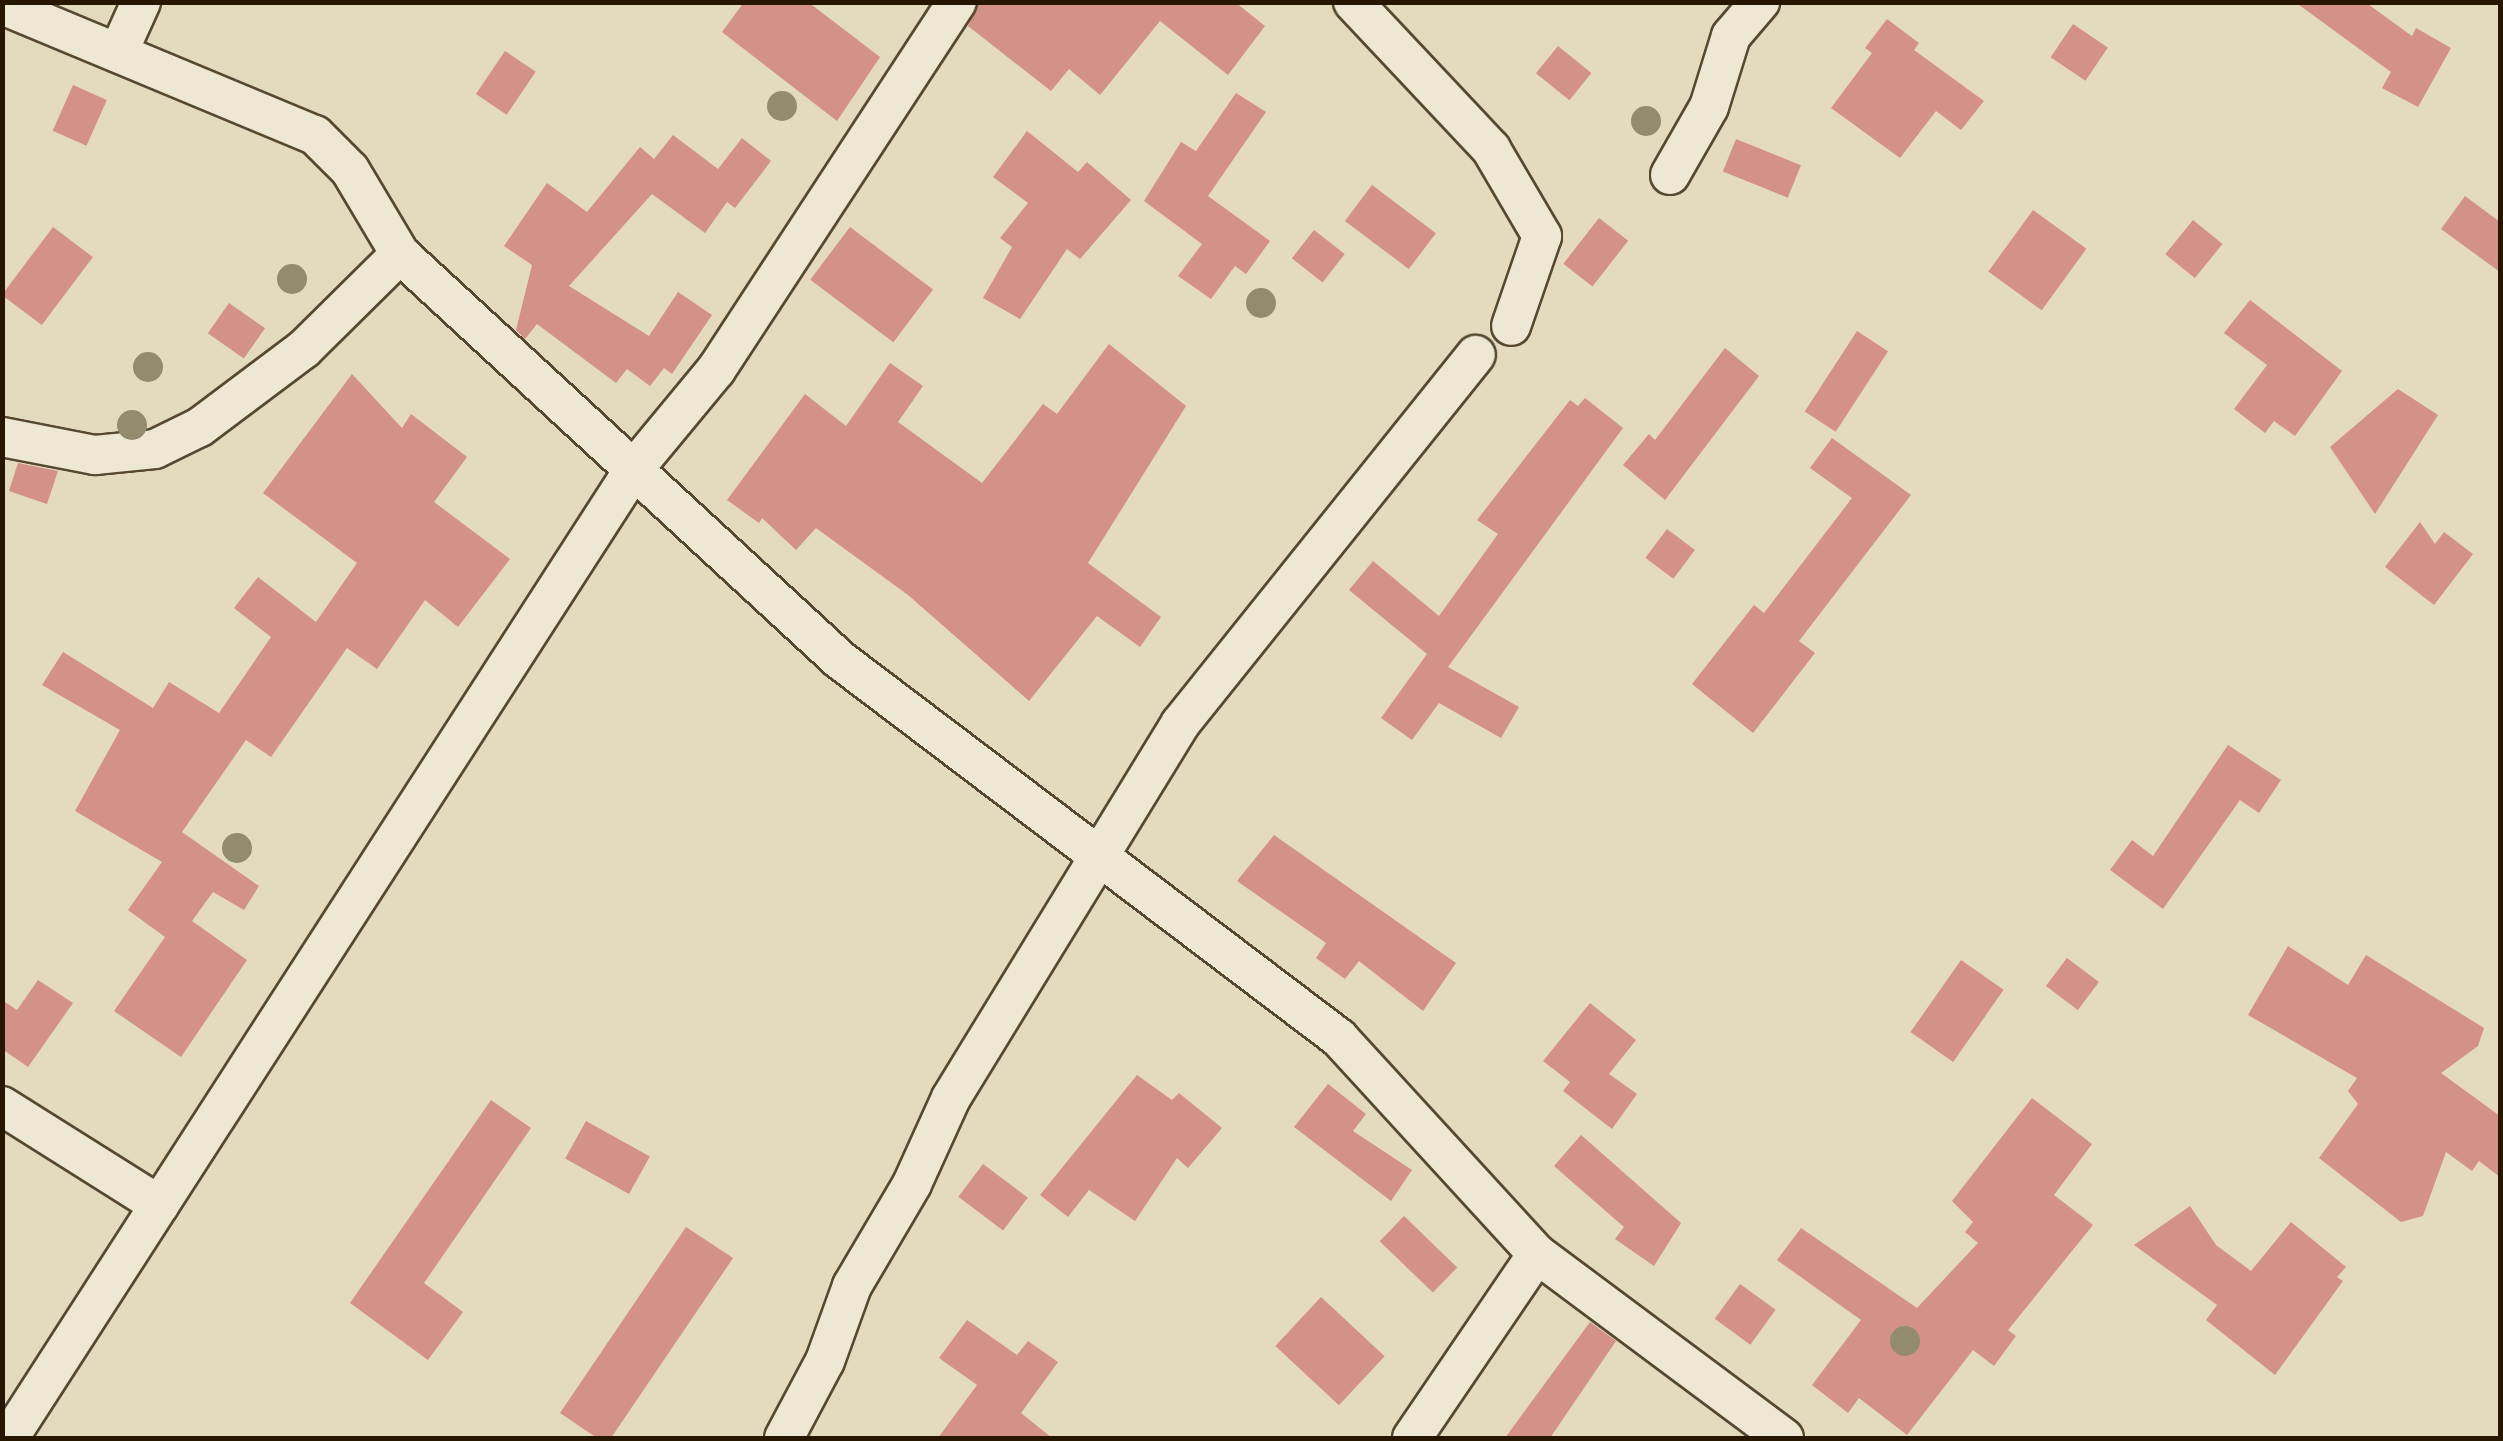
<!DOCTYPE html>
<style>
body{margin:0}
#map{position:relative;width:2503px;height:1441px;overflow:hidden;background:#e4dabd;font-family:"IM FELL DW Pica",serif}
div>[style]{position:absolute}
.building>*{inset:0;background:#d39187;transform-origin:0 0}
.roads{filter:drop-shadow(2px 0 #57482f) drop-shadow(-2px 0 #57482f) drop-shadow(0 2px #57482f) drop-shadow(0 -2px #57482f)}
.minor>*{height:38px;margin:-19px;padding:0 19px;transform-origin:19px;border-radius:19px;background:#ede7d4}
.trees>*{width:30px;height:30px;margin:-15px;border-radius:50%;background:#938b6d}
span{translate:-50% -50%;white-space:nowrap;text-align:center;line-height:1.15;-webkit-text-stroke:9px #ede7d4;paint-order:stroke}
.frame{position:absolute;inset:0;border:5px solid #281700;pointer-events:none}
</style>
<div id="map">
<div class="building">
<i style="clip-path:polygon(744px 2px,808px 2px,880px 57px,837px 121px,722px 32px)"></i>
<i style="clip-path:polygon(979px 2px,1235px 2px,1265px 26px,1228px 75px,1160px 21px,1100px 95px,1069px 69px,1051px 91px,968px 26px)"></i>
<i style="clip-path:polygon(2295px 2px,2365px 2px,2412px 36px,2416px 28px,2451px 48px,2418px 107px,2382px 88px,2391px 72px)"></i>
<i style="clip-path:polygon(1887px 19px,1919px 43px,1914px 50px,1984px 101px,1961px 130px,1936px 111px,1900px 158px,1831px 108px,1872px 53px,1865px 48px)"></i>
<i style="left:2073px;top:24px;width:42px;height:40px;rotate:34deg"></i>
<i style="left:1558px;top:46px;width:43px;height:35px;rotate:39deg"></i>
<i style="left:505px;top:51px;width:37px;height:52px;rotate:34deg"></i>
<i style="left:73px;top:85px;width:37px;height:50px;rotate:24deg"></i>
<i style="clip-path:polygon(1236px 93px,1266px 112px,1208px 196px,1270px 241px,1246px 274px,1235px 266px,1211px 299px,1178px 276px,1202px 244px,1144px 201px,1181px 142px,1196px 151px)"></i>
<i style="clip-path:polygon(1027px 131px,1078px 172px,1087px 162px,1131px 200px,1080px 259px,1067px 249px,1020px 319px,983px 298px,1012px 247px,1000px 238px,1028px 203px,993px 177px)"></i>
<i style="clip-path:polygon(673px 135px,718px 169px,742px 138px,771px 161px,735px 208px,727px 202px,705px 233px,652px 194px,569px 286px,649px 336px,678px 292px,712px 315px,672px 374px,664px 368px,650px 386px,627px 369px,616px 383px,537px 324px,525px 339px,516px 330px,532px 265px,504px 246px,547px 183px,587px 212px,640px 147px,654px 159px)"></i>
<i style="left:1736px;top:139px;width:70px;height:35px;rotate:22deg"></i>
<i style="left:1372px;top:185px;width:80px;height:45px;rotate:37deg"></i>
<i style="clip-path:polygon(2465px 196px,2500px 222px,2500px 272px,2441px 229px)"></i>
<i style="left:2033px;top:210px;width:66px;height:76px;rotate:36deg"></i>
<i style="left:1599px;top:218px;width:37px;height:58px;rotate:38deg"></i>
<i style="left:2193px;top:220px;width:38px;height:44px;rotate:39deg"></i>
<i style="left:53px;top:227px;width:50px;height:85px;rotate:37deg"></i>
<i style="left:850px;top:227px;width:104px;height:66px;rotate:37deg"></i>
<i style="left:1314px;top:230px;width:39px;height:36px;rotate:38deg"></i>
<i style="clip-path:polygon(2250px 300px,2342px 371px,2295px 436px,2274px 421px,2265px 433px,2234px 409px,2267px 365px,2224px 333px)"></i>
<i style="left:229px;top:303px;width:44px;height:37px;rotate:35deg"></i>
<i style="left:1857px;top:331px;width:37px;height:96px;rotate:33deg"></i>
<i style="clip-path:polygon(1109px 344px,1186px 406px,1088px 563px,1161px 617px,1140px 647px,1097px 616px,1029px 701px,908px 595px,816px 528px,796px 550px,762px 518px,759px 523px,727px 500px,805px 394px,846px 426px,890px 363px,923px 386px,898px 422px,982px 483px,1043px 404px,1057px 414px)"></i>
<i style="clip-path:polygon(1725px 348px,1759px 376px,1665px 500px,1623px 465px,1649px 434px,1655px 440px)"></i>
<i style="clip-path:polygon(352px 374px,402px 428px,411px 414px,467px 457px,434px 502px,510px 559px,458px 627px,425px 600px,377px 669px,347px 648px,271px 757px,246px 740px,182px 832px,259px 886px,244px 910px,213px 892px,192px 921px,247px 960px,181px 1057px,114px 1011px,165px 937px,128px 910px,162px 862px,75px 811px,120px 730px,42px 685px,63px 652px,153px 708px,169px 682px,219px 713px,271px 637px,234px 608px,258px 577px,316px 622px,357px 563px,263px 493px)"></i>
<i style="clip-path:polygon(2398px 389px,2438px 415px,2375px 514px,2330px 447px)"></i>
<i style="clip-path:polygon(1585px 398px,1623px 428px,1448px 667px,1519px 707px,1501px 738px,1439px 703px,1412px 740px,1381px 718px,1427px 654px,1349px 590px,1373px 561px,1439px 616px,1498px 534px,1477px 520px,1570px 400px,1578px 406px)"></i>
<i style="clip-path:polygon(1832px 438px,1911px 495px,1799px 641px,1815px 653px,1753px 733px,1692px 684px,1754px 605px,1764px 613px,1852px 498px,1810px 468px)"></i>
<i style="clip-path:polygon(18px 463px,58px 471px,47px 504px,9px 491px)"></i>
<i style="clip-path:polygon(2420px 522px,2435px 544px,2444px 532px,2473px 554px,2434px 605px,2385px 567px)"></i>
<i style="left:1667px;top:529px;width:35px;height:36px;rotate:37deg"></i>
<i style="clip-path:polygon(2228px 745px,2281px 780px,2259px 813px,2240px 800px,2163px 909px,2110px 870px,2132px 840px,2153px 856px)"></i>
<i style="clip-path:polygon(1274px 835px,1456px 963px,1423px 1011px,1359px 961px,1345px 979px,1316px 958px,1326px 943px,1237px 881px)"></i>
<i style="clip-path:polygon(2288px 946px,2348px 985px,2366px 955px,2484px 1028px,2478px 1046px,2441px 1073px,2500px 1116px,2500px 1177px,2479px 1161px,2472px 1171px,2446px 1152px,2423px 1216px,2401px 1222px,2319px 1158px,2358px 1104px,2348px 1091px,2357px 1078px,2248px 1015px)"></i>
<i style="left:2067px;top:958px;width:40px;height:35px;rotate:37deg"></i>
<i style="left:1961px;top:960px;width:52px;height:88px;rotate:35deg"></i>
<i style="clip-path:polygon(38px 980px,73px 1003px,28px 1067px,2px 1049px,2px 1000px,17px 1010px)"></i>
<i style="clip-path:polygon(1590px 1003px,1636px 1040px,1609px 1074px,1637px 1094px,1612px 1129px,1563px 1091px,1570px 1082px,1543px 1061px)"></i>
<i style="clip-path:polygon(1137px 1075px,1172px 1100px,1179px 1093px,1222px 1128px,1188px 1168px,1177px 1158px,1135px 1221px,1089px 1190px,1068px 1217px,1040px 1195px)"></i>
<i style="clip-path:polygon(1328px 1084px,1366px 1114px,1353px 1131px,1412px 1170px,1391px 1201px,1294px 1127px)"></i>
<i style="clip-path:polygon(2032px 1098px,2092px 1144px,2054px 1195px,2093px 1225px,2008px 1330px,2016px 1336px,1994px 1366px,1973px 1350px,1907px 1435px,1859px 1398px,1848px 1413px,1812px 1385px,1861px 1320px,1777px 1260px,1801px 1228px,1917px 1308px,1978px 1243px,1965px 1232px,1973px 1222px,1952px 1201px)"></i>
<i style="clip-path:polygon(491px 1100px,531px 1128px,424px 1283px,463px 1312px,428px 1360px,350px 1303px)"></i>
<i style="left:586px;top:1121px;width:73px;height:43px;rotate:29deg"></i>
<i style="clip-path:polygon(1581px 1135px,1681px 1223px,1654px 1266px,1615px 1239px,1624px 1227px,1554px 1166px)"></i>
<i style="left:983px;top:1164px;width:56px;height:41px;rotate:37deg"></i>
<i style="clip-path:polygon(2190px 1206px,2216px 1245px,2251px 1271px,2291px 1222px,2346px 1267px,2337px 1277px,2343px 1281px,2275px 1375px,2206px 1320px,2217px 1305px,2134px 1245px)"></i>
<i style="left:1404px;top:1216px;width:74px;height:35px;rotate:44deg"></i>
<i style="clip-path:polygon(686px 1227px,733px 1258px,611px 1438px,597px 1438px,560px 1413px)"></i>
<i style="left:1740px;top:1284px;width:44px;height:43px;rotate:36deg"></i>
<i style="left:1321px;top:1297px;width:87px;height:67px;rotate:43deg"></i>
<i style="clip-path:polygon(967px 1320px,1017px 1355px,1028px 1341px,1058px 1362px,1021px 1413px,1052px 1438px,938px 1438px,977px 1385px,939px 1358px)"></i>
<i style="clip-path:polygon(1590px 1322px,1616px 1341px,1550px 1438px,1505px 1438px)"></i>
</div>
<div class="roads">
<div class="minor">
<i style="left:1353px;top:2px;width:202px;rotate:46.8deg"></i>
<i style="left:1491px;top:149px;width:101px;rotate:59.6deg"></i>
<i style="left:1542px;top:236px;width:95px;rotate:109deg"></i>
<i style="left:2px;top:5px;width:339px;rotate:22.6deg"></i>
<i style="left:315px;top:135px;width:49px;rotate:45deg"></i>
<i style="left:350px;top:170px;width:98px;rotate:59.2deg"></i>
<i style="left:400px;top:254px;width:599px;rotate:42.7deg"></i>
<i style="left:840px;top:660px;width:626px;rotate:37.14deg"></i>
<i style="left:1339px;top:1038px;width:293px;rotate:47.5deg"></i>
<i style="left:1537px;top:1254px;width:308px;rotate:36.7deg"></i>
<i style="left:118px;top:53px;width:56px;rotate:-65.7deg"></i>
<i style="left:1670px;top:175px;width:78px;rotate:-60.2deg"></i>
<i style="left:1709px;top:107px;width:74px;rotate:-72.8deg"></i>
<i style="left:1731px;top:36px;width:45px;rotate:-49.5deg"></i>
<i style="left:2px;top:437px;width:95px;rotate:11deg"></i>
<i style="left:95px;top:455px;width:60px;rotate:-5.7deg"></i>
<i style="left:155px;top:449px;width:50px;rotate:-26.1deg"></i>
<i style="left:200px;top:427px;width:130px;rotate:-36.9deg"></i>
<i style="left:304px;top:349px;width:135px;rotate:-44.7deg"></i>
<i style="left:2px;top:1106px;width:186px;rotate:32.2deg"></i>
<i style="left:9px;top:1438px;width:1153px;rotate:-57.18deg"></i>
<i style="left:634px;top:469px;width:129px;rotate:-50.4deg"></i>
<i style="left:716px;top:370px;width:440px;rotate:-56.8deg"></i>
<i style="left:784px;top:1438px;width:87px;rotate:-62deg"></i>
<i style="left:825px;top:1361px;width:80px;rotate:-70.2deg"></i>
<i style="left:852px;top:1286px;width:118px;rotate:-59.5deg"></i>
<i style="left:912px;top:1184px;width:94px;rotate:-65.6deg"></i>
<i style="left:951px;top:1098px;width:439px;rotate:-58.5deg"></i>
<i style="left:1180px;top:724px;width:473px;rotate:-51.3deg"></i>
<i style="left:1412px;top:1438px;width:222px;rotate:-55.8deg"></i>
</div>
</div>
<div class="trees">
<i style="left:782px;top:106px"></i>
<i style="left:1646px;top:121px"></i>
<i style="left:292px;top:279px"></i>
<i style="left:1261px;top:303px"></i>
<i style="left:148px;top:367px"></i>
<i style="left:132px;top:425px"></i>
<i style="left:237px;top:848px"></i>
<i style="left:1905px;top:1341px"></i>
</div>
<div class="frame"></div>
</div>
